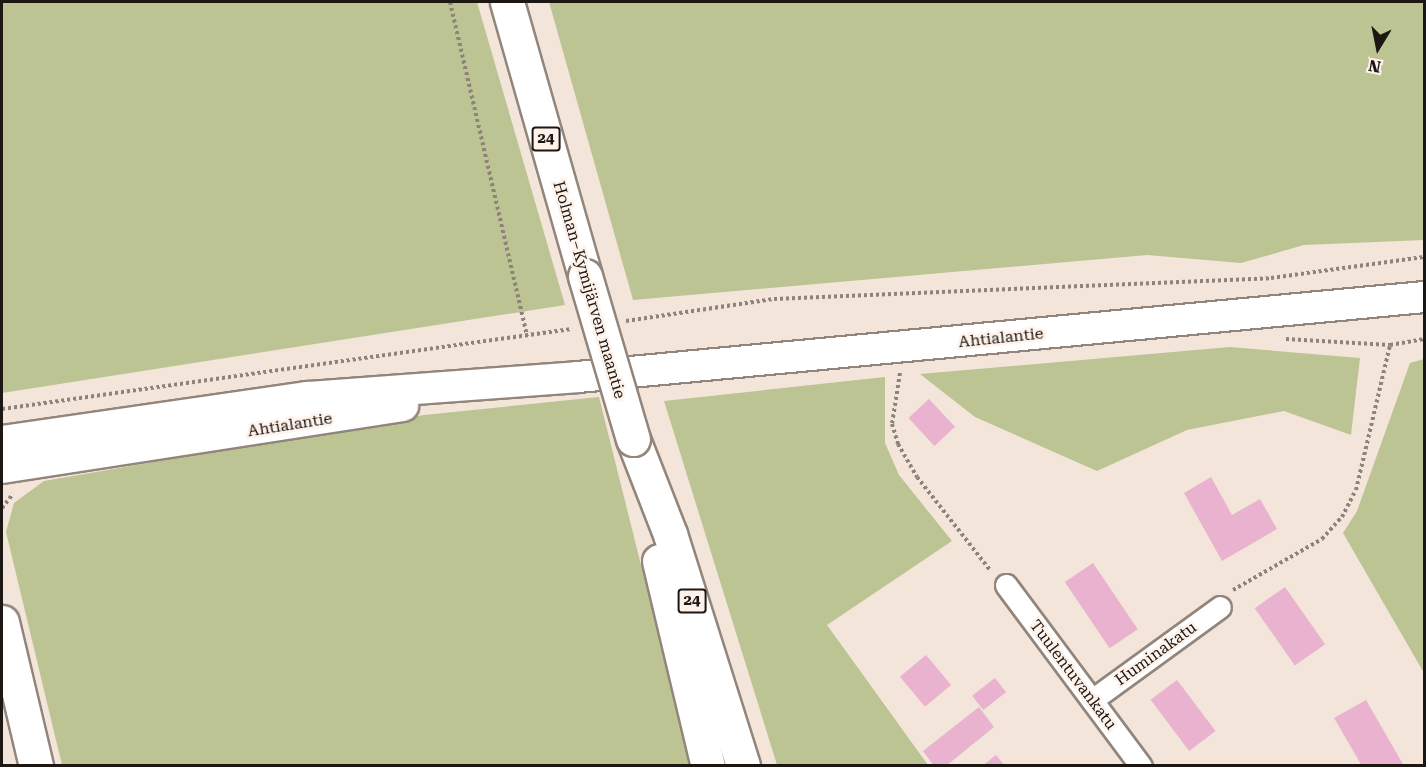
<!DOCTYPE html>
<meta charset="utf-8">
<style>
body{margin:0}
#map{position:relative;width:1426px;height:767px;overflow:hidden;background:#f3e5da;font-family:"Roboto Serif",serif}
div>[style]{position:absolute}
.green>*{inset:0;background:#bcc493}
.building>*{inset:0;background:#e9b2cf;transform-origin:0 0}
.path>*{height:4px;margin-top:-2px;transform-origin:0;background:repeating-linear-gradient(90deg,#8d837b 0 3px,transparent 0 6px)}
.roads{filter:drop-shadow(2px 0 #92857b) drop-shadow(-2px 0 #92857b) drop-shadow(0 2px #92857b) drop-shadow(0 -2px #92857b)}
.minor>*{height:21px;margin:-10.5px;padding:0 10.5px;transform-origin:10.5px;border-radius:10.5px;background:#fff}
.secondary>*{height:30px;margin:-15px;padding:0 15px;transform-origin:15px;border-radius:15px;background:#fff}
.trunk>*{height:33px;margin:-16.5px;padding:0 16.5px;transform-origin:16.5px;border-radius:16.5px;background:#fff}
.bridges{filter:drop-shadow(2px 0 #92857b) drop-shadow(-2px 0 #92857b) drop-shadow(0 2px #92857b) drop-shadow(0 -2px #92857b)}
.trunk-bridge>*{height:33px;margin:-16.5px;padding:0 16.5px;transform-origin:16.5px;border-radius:16.5px;background:#fff}
span{translate:-50% -50%;white-space:nowrap;text-align:center;line-height:1.15;-webkit-text-stroke:5px #fef2ea;paint-order:stroke}
.shield-label span{padding:2px 4px;background:#fef2ea;border:2px solid;border-radius:4px;-webkit-text-stroke-width:0}
.shield-label{font-size:15px;color:#1c1713;font-weight:700}
.street-label{font-size:16px;color:#1c1713}
.frame{position:absolute;inset:0;border:3px solid #1c1713;pointer-events:none}
.north{position:absolute;left:1348px;top:18px;width:60px;height:60px;-webkit-text-stroke:4px #fef2ea;paint-order:stroke;rotate:190deg;font-size:16px;font-weight:700;line-height:24px;text-align:center;color:#1c1713}
.north::after{content:'';display:block;margin:auto;width:21px;height:27px;background:#1c1713;clip-path:polygon(50% 0,100% 100%,50% 72%,0 100%)}
</style>
<div id="map">
<div class="green">
<i style="clip-path:polygon(2px 2px,477px 2px,565px 305px,2px 393px)"></i>
<i style="clip-path:polygon(549px 2px,1424px 2px,1424px 240px,1304px 245px,1241px 263px,1147px 255px,633px 300px)"></i>
<i style="clip-path:polygon(1230px 347px,1360px 358px,1351px 435px,1284px 411px,1187px 430px,1097px 471px,975px 417px,920px 374px)"></i>
<i style="clip-path:polygon(1424px 359px,1424px 673px,1343px 533px,1357px 511px,1410px 363px)"></i>
<i style="clip-path:polygon(885px 377px,885px 443px,899px 475px,952px 541px,827px 625px,928px 765px,777px 765px,664px 401px)"></i>
<i style="clip-path:polygon(599px 397px,691px 765px,62px 765px,6px 532px,14px 503px,44px 481px,424px 415px)"></i>
</div>
<div class="building">
<i style="left:929px;top:399px;width:38px;height:28px;rotate:47deg"></i>
<i style="clip-path:polygon(1211px 477px,1232px 515px,1260px 499px,1277px 529px,1222px 561px,1184px 493px)"></i>
<i style="left:1093px;top:563px;width:80px;height:34px;rotate:56deg"></i>
<i style="left:1285px;top:587px;width:70px;height:37px;rotate:55deg"></i>
<i style="left:926px;top:655px;width:39px;height:34px;rotate:50deg"></i>
<i style="left:995px;top:678px;width:18px;height:29px;rotate:52deg"></i>
<i style="left:1177px;top:680px;width:64px;height:33px;rotate:53deg"></i>
<i style="clip-path:polygon(1366px 700px,1404px 766px,1362px 766px,1334px 718px)"></i>
<i style="clip-path:polygon(979px 707px,994px 727px,946px 766px,934px 766px,923px 751px)"></i>
<i style="clip-path:polygon(996px 755px,1005px 766px,982px 766px)"></i>
</div>
<div class="path">
<i style="left:450px;top:2px;width:343px;rotate:77deg"></i>
<i style="left:626px;top:321px;width:150px;rotate:-8.5deg"></i>
<i style="left:774px;top:299px;width:497px;rotate:-2.4deg"></i>
<i style="left:1271px;top:278px;width:154px;rotate:-7.8deg"></i>
<i style="left:1286px;top:339px;width:104px;rotate:3.3deg"></i>
<i style="left:900px;top:373px;width:52px;rotate:98.9deg"></i>
<i style="left:892px;top:424px;width:21px;rotate:73deg"></i>
<i style="left:898px;top:444px;width:38px;rotate:60deg"></i>
<i style="left:917px;top:477px;width:118px;rotate:51.9deg"></i>
<i style="left:2px;top:409px;width:575px;rotate:-8deg"></i>
<i style="left:2px;top:508px;width:18px;rotate:-52deg"></i>
<i style="left:1233px;top:590px;width:103px;rotate:-29.8deg"></i>
<i style="left:1322px;top:539px;width:30px;rotate:-48deg"></i>
<i style="left:1342px;top:517px;width:30px;rotate:-63deg"></i>
<i style="left:1356px;top:490px;width:149px;rotate:-76.8deg"></i>
<i style="left:1390px;top:345px;width:35px;rotate:-10deg"></i>
</div>
<div class="roads">
<div class="minor">
<i style="left:1006px;top:585px;width:226px;rotate:53.3deg"></i>
<i style="left:1092px;top:700px;width:158px;rotate:-36deg"></i>
</div>
<div class="secondary">
<i style="left:2px;top:441px;width:308px;rotate:-8.2deg"></i>
<i style="left:307px;top:397px;width:272px;rotate:-4.2deg"></i>
<i style="left:578px;top:377px;width:850px;rotate:-5.4deg"></i>
<i style="left:2px;top:468px;width:406px;rotate:-8.8deg"></i>
</div>
<div class="trunk">
<i style="left:507px;top:2px;width:285px;rotate:74.1deg"></i>
<i style="left:633px;top:439px;width:102px;rotate:68.7deg"></i>
<i style="left:670px;top:534px;width:243px;rotate:72.5deg"></i>
<i style="left:659px;top:561px;width:211px;rotate:76.6deg"></i>
<i style="left:2px;top:622px;width:148px;rotate:76.7deg"></i>
</div>
</div>
<div class="bridges">
<div class="trunk-bridge">
<i style="left:585px;top:276px;width:170px;rotate:73.6deg"></i>
</div>
</div>
<div class="shield-label">
<span style="left:546px;top:139px">24</span>
<span style="left:692px;top:601px">24</span>
</div>
<div class="street-label">
<span style="left:589px;top:290px;rotate:74deg">Holman–Kymijärven maantie</span>
<span style="left:1001px;top:338px;rotate:-6deg">Ahtialantie</span>
<span style="left:290px;top:425px;rotate:-9deg">Ahtialantie</span>
<span style="left:1156px;top:654px;rotate:-36deg">Huminakatu</span>
<span style="left:1073px;top:675px;rotate:53deg">Tuulentuvankatu</span>
</div>
<div class="frame"></div>
<div class="north">N</div>
</div>
